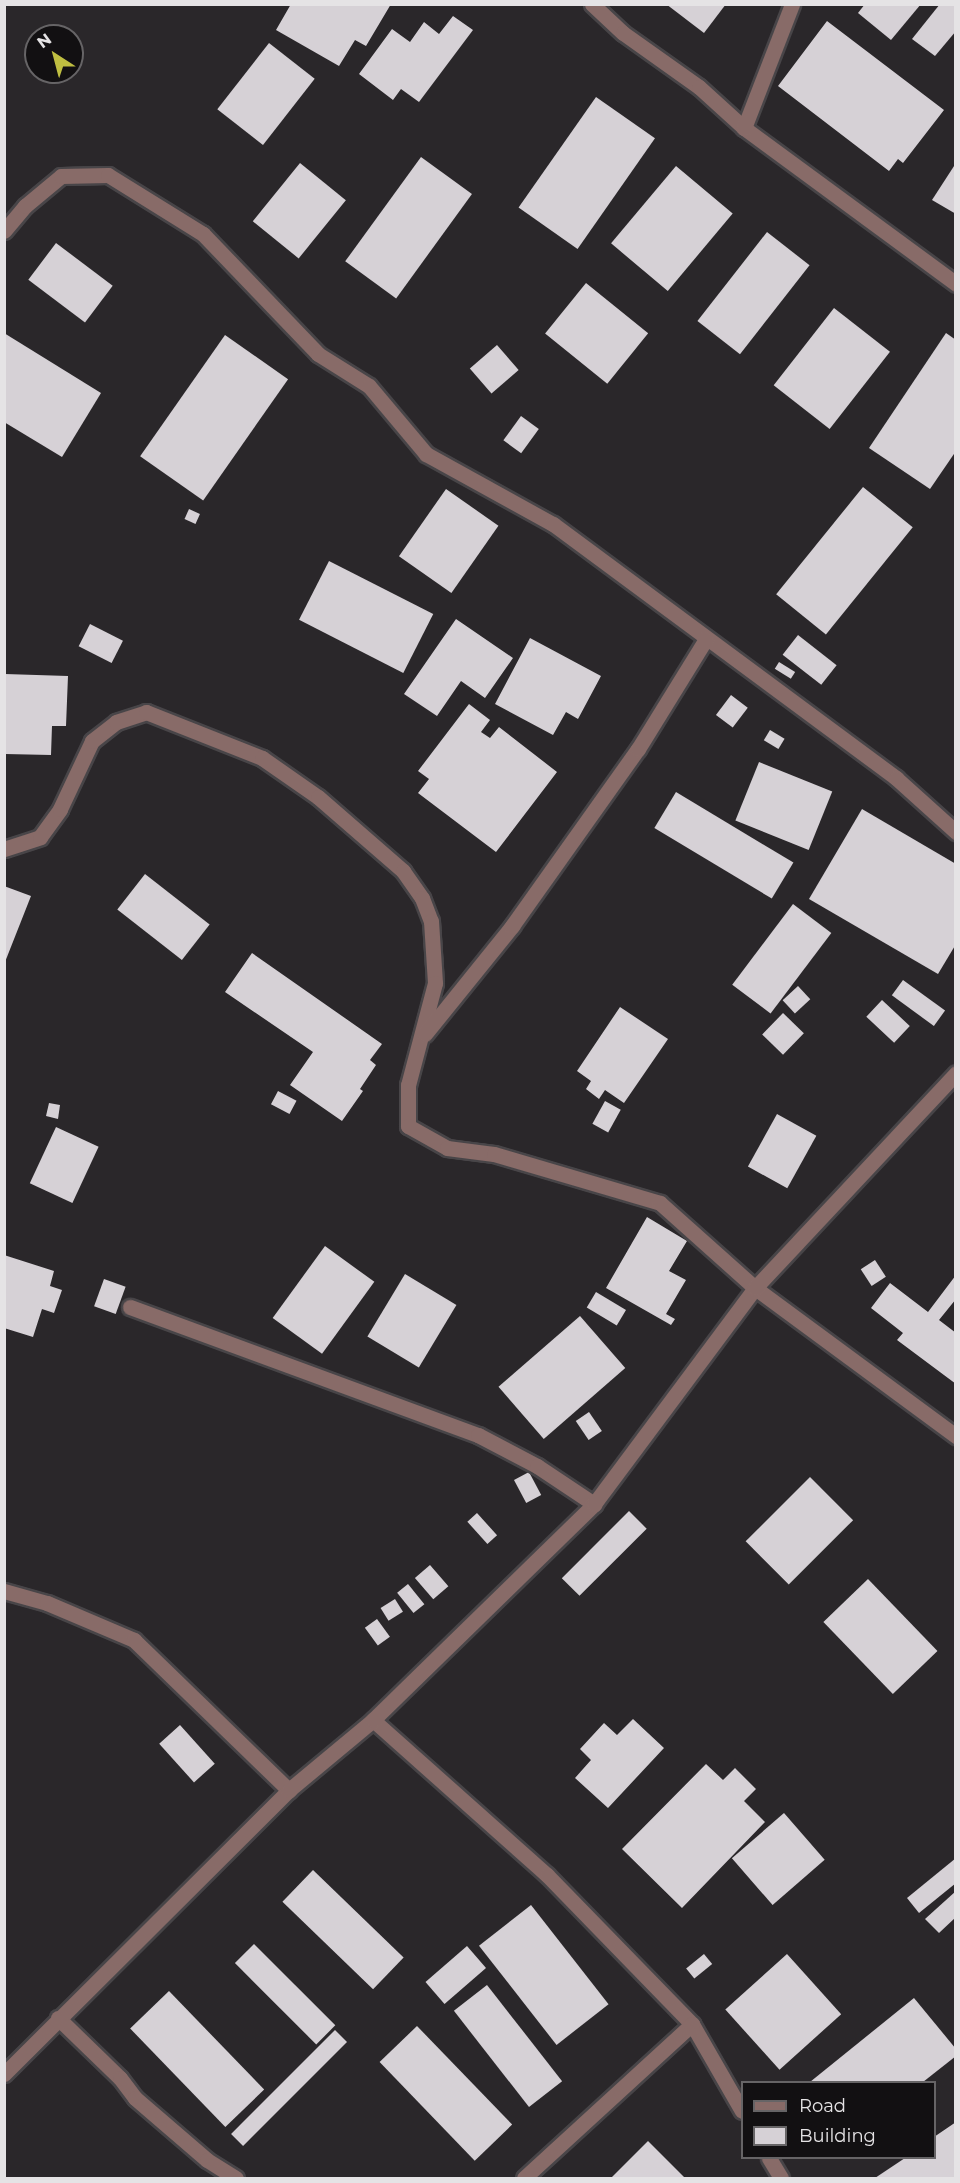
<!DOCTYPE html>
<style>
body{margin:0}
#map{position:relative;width:960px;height:2183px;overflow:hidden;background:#2a272a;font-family:Montserrat,sans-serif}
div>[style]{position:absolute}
.building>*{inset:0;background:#d6d1d6;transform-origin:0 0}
.roads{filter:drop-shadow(2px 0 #484548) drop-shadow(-2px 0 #484548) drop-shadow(0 2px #484548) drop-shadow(0 -2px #484548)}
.minor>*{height:15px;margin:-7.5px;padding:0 7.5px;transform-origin:7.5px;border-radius:7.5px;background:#886b68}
span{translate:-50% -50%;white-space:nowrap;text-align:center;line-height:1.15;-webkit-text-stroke:6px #121012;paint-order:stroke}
.frame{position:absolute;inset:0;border:6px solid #e5e3e5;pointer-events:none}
.legend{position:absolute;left:741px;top:2081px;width:195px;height:78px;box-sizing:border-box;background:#121012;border:2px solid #666466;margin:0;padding:8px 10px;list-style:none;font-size:18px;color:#e5e3e5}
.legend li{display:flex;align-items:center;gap:12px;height:30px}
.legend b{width:30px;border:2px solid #666466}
.north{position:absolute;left:24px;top:24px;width:60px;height:60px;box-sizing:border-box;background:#121012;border:2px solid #666466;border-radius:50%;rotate:324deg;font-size:16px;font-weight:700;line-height:24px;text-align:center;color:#e5e3e5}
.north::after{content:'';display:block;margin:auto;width:21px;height:27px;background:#bfbe41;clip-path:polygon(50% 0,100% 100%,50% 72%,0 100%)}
</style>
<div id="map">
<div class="building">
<i style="clip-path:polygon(291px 4px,391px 4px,366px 46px,355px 40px,339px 66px,276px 30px)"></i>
<i style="clip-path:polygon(666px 4px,726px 4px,704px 33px)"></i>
<i style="clip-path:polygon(865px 4px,921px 4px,891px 40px,858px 13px)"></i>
<i style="clip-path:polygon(940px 4px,956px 4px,956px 31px,935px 56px,912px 39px)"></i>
<i style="clip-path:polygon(453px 16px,473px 30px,419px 102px,401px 89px,393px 100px,359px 74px,392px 29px,410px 42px,424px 22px,439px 34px)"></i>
<i style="clip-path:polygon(827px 21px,944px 110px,903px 163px,898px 159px,889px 171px,778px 86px)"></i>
<i style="left:269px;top:43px;width:58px;height:84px;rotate:38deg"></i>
<i style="left:596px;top:97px;width:72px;height:135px;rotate:35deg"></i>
<i style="left:421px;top:157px;width:63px;height:129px;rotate:36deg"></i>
<i style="left:300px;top:163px;width:59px;height:75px;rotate:39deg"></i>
<i style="clip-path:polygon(956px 163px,956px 214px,932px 200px)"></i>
<i style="left:676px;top:166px;width:74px;height:101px;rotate:40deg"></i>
<i style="left:767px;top:232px;width:54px;height:113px;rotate:38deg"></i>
<i style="left:56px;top:243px;width:71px;height:46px;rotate:37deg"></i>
<i style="left:586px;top:283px;width:80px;height:65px;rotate:39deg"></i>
<i style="left:834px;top:308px;width:71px;height:98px;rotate:38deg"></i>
<i style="clip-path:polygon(4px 333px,101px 393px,62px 457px,4px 422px)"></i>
<i style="clip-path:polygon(946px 333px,956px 340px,956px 451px,930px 489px,869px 448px)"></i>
<i style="left:225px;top:335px;width:77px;height:148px;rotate:35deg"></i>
<i style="left:497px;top:345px;width:33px;height:36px;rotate:49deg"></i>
<i style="left:521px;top:416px;width:22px;height:30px;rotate:36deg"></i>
<i style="left:863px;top:487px;width:64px;height:138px;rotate:39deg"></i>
<i style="left:446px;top:489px;width:64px;height:82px;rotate:35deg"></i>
<i style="left:189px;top:509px;width:12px;height:11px;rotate:24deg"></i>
<i style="left:329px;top:561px;width:117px;height:66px;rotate:27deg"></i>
<i style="clip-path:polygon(456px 619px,513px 658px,485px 698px,461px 681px,437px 716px,404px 694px)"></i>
<i style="left:90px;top:624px;width:37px;height:25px;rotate:27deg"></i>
<i style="left:798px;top:635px;width:49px;height:25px;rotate:38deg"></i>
<i style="clip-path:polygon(530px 638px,601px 676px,578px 719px,566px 712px,553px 735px,495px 704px)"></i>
<i style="left:779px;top:662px;width:19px;height:8px;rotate:32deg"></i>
<i style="clip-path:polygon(5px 674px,68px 676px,66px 726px,52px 726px,51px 755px,5px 754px)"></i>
<i style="left:731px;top:695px;width:21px;height:25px;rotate:37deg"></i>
<i style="clip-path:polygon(469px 704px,490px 720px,481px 732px,490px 738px,499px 727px,557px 772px,496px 852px,418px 793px,429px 779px,418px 771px)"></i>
<i style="left:770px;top:730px;width:17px;height:12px;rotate:31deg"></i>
<i style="left:759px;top:762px;width:79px;height:63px;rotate:22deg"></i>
<i style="left:676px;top:792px;width:137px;height:42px;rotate:31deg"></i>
<i style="clip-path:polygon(862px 809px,956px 864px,956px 944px,938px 974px,809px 899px)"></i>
<i style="left:145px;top:874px;width:82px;height:45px;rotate:38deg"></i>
<i style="clip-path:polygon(4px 886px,31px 896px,5px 962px,4px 962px)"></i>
<i style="left:793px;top:904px;width:48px;height:101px;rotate:37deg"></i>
<i style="clip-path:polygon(252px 953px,382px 1044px,370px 1060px,376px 1065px,360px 1089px,363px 1091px,342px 1121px,290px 1085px,313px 1052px,225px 992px)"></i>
<i style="left:903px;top:980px;width:52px;height:19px;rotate:36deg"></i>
<i style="left:798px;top:986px;width:18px;height:21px;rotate:47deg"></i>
<i style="left:882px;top:1000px;width:38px;height:23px;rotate:43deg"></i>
<i style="clip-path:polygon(620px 1007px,668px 1039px,624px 1103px,605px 1090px,599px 1099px,586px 1089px,591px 1081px,577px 1071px)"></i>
<i style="left:783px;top:1013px;width:29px;height:30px;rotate:44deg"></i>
<i style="left:278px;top:1091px;width:21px;height:15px;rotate:28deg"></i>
<i style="left:605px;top:1101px;width:18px;height:26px;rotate:29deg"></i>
<i style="clip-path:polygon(49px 1103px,60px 1105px,58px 1119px,46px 1116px)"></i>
<i style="left:777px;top:1114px;width:45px;height:60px;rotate:29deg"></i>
<i style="left:56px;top:1127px;width:47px;height:62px;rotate:25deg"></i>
<i style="clip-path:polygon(647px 1217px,687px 1241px,669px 1271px,686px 1280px,666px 1314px,675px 1319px,671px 1325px,606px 1288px)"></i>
<i style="left:325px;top:1246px;width:61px;height:89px;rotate:36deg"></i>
<i style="clip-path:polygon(4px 1255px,54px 1271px,50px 1286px,62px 1290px,54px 1313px,42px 1309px,33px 1337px,4px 1328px)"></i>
<i style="left:875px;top:1260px;width:20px;height:17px;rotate:57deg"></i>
<i style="left:405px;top:1274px;width:60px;height:73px;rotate:31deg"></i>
<i style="clip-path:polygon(956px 1275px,956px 1299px,939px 1320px,956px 1333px,956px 1384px,897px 1340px,903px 1333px,871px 1308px,890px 1283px,928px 1312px)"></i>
<i style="left:104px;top:1279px;width:23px;height:29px;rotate:20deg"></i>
<i style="left:596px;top:1292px;width:35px;height:18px;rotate:31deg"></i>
<i style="left:580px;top:1316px;width:69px;height:108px;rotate:49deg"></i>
<i style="left:589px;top:1412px;width:23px;height:16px;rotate:56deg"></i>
<i style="left:529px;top:1472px;width:26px;height:17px;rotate:62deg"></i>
<i style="left:810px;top:1477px;width:61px;height:91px;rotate:45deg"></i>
<i style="left:629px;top:1511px;width:25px;height:95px;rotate:45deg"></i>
<i style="left:477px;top:1513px;width:30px;height:13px;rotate:48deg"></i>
<i style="left:430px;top:1565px;width:28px;height:20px;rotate:49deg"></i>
<i style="left:868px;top:1579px;width:100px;height:62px;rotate:46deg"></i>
<i style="left:408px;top:1584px;width:26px;height:14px;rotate:51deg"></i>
<i style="left:395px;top:1599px;width:15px;height:17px;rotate:58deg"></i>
<i style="left:377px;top:1619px;width:22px;height:15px;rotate:54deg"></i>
<i style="clip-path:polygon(633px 1719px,664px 1748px,608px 1808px,575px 1778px,591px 1760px,580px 1749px,604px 1723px,617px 1735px)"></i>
<i style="left:180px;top:1725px;width:52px;height:28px;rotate:48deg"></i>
<i style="clip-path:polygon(706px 1764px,723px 1780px,735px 1768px,756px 1789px,744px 1801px,765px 1822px,682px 1908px,622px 1849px)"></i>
<i style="left:784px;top:1813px;width:62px;height:69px;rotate:49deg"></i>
<i style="clip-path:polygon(956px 1858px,956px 1883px,919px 1913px,907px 1898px)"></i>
<i style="left:313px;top:1870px;width:126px;height:44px;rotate:44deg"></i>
<i style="clip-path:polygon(956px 1891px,956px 1917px,939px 1933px,925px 1919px)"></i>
<i style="left:531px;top:1905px;width:126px;height:66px;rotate:52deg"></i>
<i style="left:254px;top:1944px;width:115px;height:27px;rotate:45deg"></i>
<i style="left:467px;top:1946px;width:29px;height:55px;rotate:49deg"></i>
<i style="left:704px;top:1954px;width:13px;height:23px;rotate:51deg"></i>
<i style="left:787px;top:1954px;width:81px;height:83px;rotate:48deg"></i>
<i style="left:487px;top:1985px;width:122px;height:42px;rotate:52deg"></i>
<i style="left:169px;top:1991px;width:137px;height:54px;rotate:46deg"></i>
<i style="clip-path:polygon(914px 1998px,956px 2049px,956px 2056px,923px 2082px,810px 2082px)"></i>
<i style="left:417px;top:2026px;width:137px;height:52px;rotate:46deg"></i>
<i style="left:335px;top:2030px;width:17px;height:147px;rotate:45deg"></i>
<i style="clip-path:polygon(956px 2122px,956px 2178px,875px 2178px,905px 2158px,934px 2158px,934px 2137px)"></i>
<i style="clip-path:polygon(648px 2141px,685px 2178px,611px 2178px)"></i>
</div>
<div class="roads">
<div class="minor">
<i style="left:592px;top:4px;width:42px;rotate:43.1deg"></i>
<i style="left:623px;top:33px;width:93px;rotate:35.4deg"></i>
<i style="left:699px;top:87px;width:61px;rotate:42.3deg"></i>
<i style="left:744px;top:128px;width:263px;rotate:36.3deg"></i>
<i style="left:744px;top:128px;width:133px;rotate:-68.8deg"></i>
<i style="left:4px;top:231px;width:33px;rotate:-50deg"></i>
<i style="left:25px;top:206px;width:47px;rotate:-39.8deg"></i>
<i style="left:61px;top:176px;width:47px;rotate:-1.2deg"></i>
<i style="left:108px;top:175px;width:112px;rotate:31.8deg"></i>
<i style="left:203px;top:234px;width:166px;rotate:46.2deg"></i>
<i style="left:318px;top:354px;width:60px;rotate:32.1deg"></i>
<i style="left:369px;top:386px;width:89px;rotate:50deg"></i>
<i style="left:426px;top:454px;width:145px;rotate:28.9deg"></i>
<i style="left:553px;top:524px;width:427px;rotate:36.5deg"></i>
<i style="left:896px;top:778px;width:81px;rotate:42deg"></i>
<i style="left:4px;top:849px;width:38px;rotate:-18deg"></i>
<i style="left:40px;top:837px;width:34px;rotate:-54deg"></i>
<i style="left:60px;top:809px;width:75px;rotate:-64.8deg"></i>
<i style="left:92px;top:741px;width:31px;rotate:-38deg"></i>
<i style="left:116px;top:722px;width:32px;rotate:-18deg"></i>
<i style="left:146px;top:712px;width:125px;rotate:21.6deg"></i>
<i style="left:262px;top:758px;width:68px;rotate:34.9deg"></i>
<i style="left:318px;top:797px;width:113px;rotate:41deg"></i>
<i style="left:403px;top:871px;width:33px;rotate:55deg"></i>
<i style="left:422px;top:898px;width:25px;rotate:69deg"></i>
<i style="left:431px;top:921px;width:62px;rotate:86.3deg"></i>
<i style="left:435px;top:983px;width:106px;rotate:104.8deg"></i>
<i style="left:408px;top:1085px;width:41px;rotate:90deg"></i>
<i style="left:408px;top:1126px;width:45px;rotate:29.4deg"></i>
<i style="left:447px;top:1148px;width:47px;rotate:7.3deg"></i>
<i style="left:494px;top:1154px;width:173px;rotate:16.4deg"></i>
<i style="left:660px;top:1203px;width:127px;rotate:41.8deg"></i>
<i style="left:755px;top:1288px;width:250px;rotate:36.4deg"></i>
<i style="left:425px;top:1034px;width:139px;rotate:-51.1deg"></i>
<i style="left:512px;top:926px;width:217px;rotate:-54.6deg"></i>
<i style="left:638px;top:749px;width:129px;rotate:-58.3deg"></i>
<i style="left:130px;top:1307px;width:371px;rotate:20.2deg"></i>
<i style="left:478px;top:1435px;width:67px;rotate:27.7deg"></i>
<i style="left:537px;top:1466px;width:69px;rotate:33.7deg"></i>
<i style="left:4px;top:1591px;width:45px;rotate:15.6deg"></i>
<i style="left:47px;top:1603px;width:95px;rotate:23deg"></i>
<i style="left:134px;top:1640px;width:216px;rotate:44.1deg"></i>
<i style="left:373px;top:1720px;width:233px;rotate:41.7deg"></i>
<i style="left:547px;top:1875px;width:208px;rotate:45.8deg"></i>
<i style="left:692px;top:2024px;width:100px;rotate:60.1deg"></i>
<i style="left:58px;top:2018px;width:86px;rotate:44.1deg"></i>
<i style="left:120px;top:2078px;width:25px;rotate:53deg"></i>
<i style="left:135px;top:2098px;width:95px;rotate:40.7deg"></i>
<i style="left:207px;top:2160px;width:34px;rotate:32deg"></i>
<i style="left:4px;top:2074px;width:402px;rotate:-44.9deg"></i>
<i style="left:289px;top:1790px;width:109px;rotate:-39.8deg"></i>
<i style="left:373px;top:1720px;width:309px;rotate:-44.3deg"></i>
<i style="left:594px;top:1504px;width:269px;rotate:-53.3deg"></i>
<i style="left:755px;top:1288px;width:294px;rotate:-46.9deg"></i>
<i style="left:769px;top:2158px;width:23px;rotate:59deg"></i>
<i style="left:524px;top:2178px;width:228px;rotate:-42.5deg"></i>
</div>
</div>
<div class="frame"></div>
<ul class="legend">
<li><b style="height:8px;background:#886b68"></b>Road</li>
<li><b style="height:16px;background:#d6d1d6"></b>Building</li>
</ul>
<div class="north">N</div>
</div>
